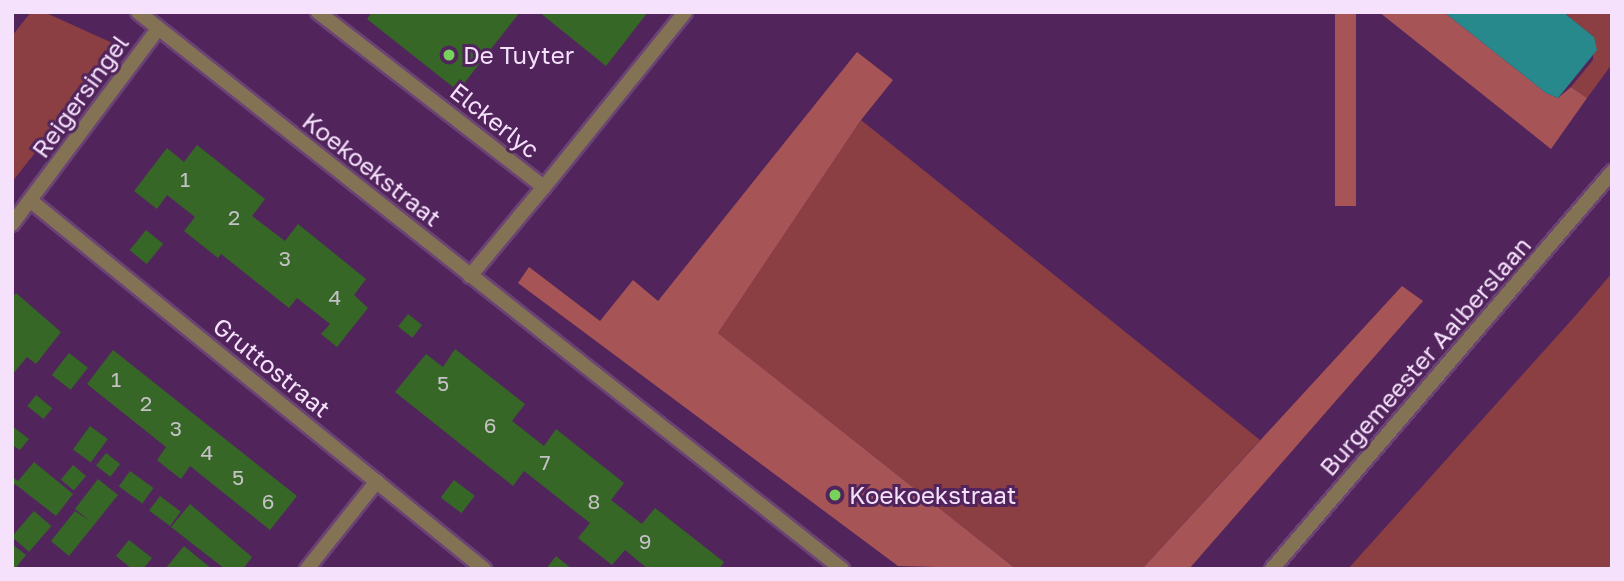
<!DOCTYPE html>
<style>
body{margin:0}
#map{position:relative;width:1624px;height:581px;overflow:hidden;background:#51255c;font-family:"Golos Text",sans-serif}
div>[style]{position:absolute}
.green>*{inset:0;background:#8c3f43}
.forest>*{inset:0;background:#a75457;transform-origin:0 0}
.water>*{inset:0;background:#28898d}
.building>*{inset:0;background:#366727;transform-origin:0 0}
.roads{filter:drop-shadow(2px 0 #6b4375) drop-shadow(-2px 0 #6b4375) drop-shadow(0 2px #6b4375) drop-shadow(0 -2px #6b4375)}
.minor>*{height:14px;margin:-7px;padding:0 7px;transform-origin:7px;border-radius:7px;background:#847255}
.dots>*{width:19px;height:19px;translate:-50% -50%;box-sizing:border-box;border:4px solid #51255c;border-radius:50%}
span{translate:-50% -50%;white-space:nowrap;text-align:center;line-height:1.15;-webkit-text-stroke:6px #51255c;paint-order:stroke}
.number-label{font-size:21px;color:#c5c2c6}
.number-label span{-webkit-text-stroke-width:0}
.poi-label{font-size:24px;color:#f5e1fb}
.left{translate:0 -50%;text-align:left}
.street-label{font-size:24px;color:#f5e1fb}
.frame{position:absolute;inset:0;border:14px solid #f5e1fb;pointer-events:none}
</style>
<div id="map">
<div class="green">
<i style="clip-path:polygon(31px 12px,44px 12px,119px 46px,12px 182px,12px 36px)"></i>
<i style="clip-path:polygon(1563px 12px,1612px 12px,1612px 64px,1587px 98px,1571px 87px,1593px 60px,1594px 37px)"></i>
<i style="clip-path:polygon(861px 120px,1260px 440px,1142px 569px,1016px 569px,718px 333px)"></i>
<i style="clip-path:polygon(1612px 273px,1612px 569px,1348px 569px,1577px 314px)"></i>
</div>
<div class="forest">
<i style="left:1335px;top:12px;width:21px;height:194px"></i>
<i style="clip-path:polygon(1379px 12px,1444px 12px,1546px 93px,1558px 98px,1571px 87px,1587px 98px,1551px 149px)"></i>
<i style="clip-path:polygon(857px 52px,893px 80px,861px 120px,718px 333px,1016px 569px,898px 566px,518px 283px,529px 267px,600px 321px,633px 280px,658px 301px)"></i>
<i style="clip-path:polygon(1402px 286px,1423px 301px,1189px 569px,1142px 569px)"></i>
</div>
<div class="water">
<i style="clip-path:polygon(1444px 12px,1563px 12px,1594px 37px,1597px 50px,1558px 98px,1546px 93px)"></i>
</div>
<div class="building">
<i style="clip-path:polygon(372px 12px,520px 12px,458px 91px,367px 19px)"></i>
<i style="clip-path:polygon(539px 12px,648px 12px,606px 66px)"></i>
<i style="clip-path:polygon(197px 145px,265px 199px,252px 216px,285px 241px,298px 224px,366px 279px,354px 295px,368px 308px,337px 347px,321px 334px,330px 324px,297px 298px,289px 308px,221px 254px,218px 258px,184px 231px,195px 217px,167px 195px,157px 209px,134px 191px,167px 148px,184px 162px)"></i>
<i style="left:146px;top:230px;width:22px;height:26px;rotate:39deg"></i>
<i style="clip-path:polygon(16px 293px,61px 332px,36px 364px,27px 357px,12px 375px,12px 299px)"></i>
<i style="left:408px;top:314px;width:18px;height:16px;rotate:38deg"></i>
<i style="clip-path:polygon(455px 349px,525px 404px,512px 421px,544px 446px,556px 429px,624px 483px,611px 500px,642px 524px,655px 508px,724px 562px,719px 569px,648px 569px,625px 550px,612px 565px,578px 538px,590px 523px,524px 471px,513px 486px,395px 392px,426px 354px,443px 367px)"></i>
<i style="clip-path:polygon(113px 350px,297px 496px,270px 530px,190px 466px,181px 479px,168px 469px,157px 460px,166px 447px,87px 384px)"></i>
<i style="left:69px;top:353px;width:24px;height:28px;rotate:38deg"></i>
<i style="left:36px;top:395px;width:21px;height:14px;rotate:39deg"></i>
<i style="clip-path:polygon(12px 426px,29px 439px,20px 450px,12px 445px)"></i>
<i style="left:90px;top:426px;width:22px;height:29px;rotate:36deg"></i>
<i style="left:106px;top:453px;width:18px;height:16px;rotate:38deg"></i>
<i style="clip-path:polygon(34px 462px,73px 494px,56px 516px,15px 484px,12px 488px,12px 477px,18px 481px)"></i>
<i style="left:73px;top:465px;width:17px;height:19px;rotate:40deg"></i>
<i style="left:130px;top:471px;width:29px;height:19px;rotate:36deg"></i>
<i style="clip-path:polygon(98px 479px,118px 495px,69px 556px,51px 541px,75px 511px,90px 521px,75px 509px)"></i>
<i style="left:454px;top:480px;width:26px;height:22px;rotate:37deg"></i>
<i style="left:160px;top:496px;width:26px;height:18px;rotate:37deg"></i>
<i style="clip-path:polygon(190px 504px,252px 557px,243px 569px,225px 569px,171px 527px)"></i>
<i style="left:34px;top:511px;width:23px;height:34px;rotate:41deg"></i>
<i style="clip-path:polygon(129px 540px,152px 558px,143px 569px,132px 569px,116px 556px)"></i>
<i style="clip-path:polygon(12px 544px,26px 555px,15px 569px,12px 569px)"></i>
<i style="clip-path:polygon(184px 546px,196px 556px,212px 569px,165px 569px)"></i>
<i style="clip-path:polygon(556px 556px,572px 569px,546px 569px)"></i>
</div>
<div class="roads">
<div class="minor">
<i style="left:138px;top:12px;width:898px;rotate:38.35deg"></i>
<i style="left:318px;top:12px;width:286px;rotate:37.8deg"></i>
<i style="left:544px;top:187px;width:225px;rotate:-51.1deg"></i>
<i style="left:31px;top:201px;width:584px;rotate:39.09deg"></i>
<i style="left:12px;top:224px;width:244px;rotate:-53.2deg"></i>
<i style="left:470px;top:276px;width:116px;rotate:-50.3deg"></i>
<i style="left:307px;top:569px;width:112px;rotate:-51.5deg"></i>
<i style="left:1272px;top:569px;width:523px;rotate:-49.42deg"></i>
</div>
</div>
<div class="dots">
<i style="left:449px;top:55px;background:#76d25a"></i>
<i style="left:835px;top:495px;background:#76d25a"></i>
</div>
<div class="number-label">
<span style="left:185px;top:179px">1</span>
<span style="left:234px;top:217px">2</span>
<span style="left:285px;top:258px">3</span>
<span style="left:335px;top:297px">4</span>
<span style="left:116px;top:379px">1</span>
<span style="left:443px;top:383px">5</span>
<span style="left:146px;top:403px">2</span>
<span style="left:490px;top:425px">6</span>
<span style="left:176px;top:428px">3</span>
<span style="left:207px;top:452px">4</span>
<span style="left:545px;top:462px">7</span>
<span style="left:238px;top:477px">5</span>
<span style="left:268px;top:501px">6</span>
<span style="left:594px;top:501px">8</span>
<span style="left:645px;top:541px">9</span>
</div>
<div class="poi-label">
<span class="left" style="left:463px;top:55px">De Tuyter</span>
<span class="left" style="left:849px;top:495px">Koekoekstraat</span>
</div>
<div class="street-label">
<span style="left:80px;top:96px;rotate:-54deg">Reigersingel</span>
<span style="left:495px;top:120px;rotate:38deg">Elckerlyc</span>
<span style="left:372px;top:169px;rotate:38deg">Koekoekstraat</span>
<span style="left:1425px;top:356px;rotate:-49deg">Burgemeester Aalberslaan</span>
<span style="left:272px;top:367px;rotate:39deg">Gruttostraat</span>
</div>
<div class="frame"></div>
</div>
